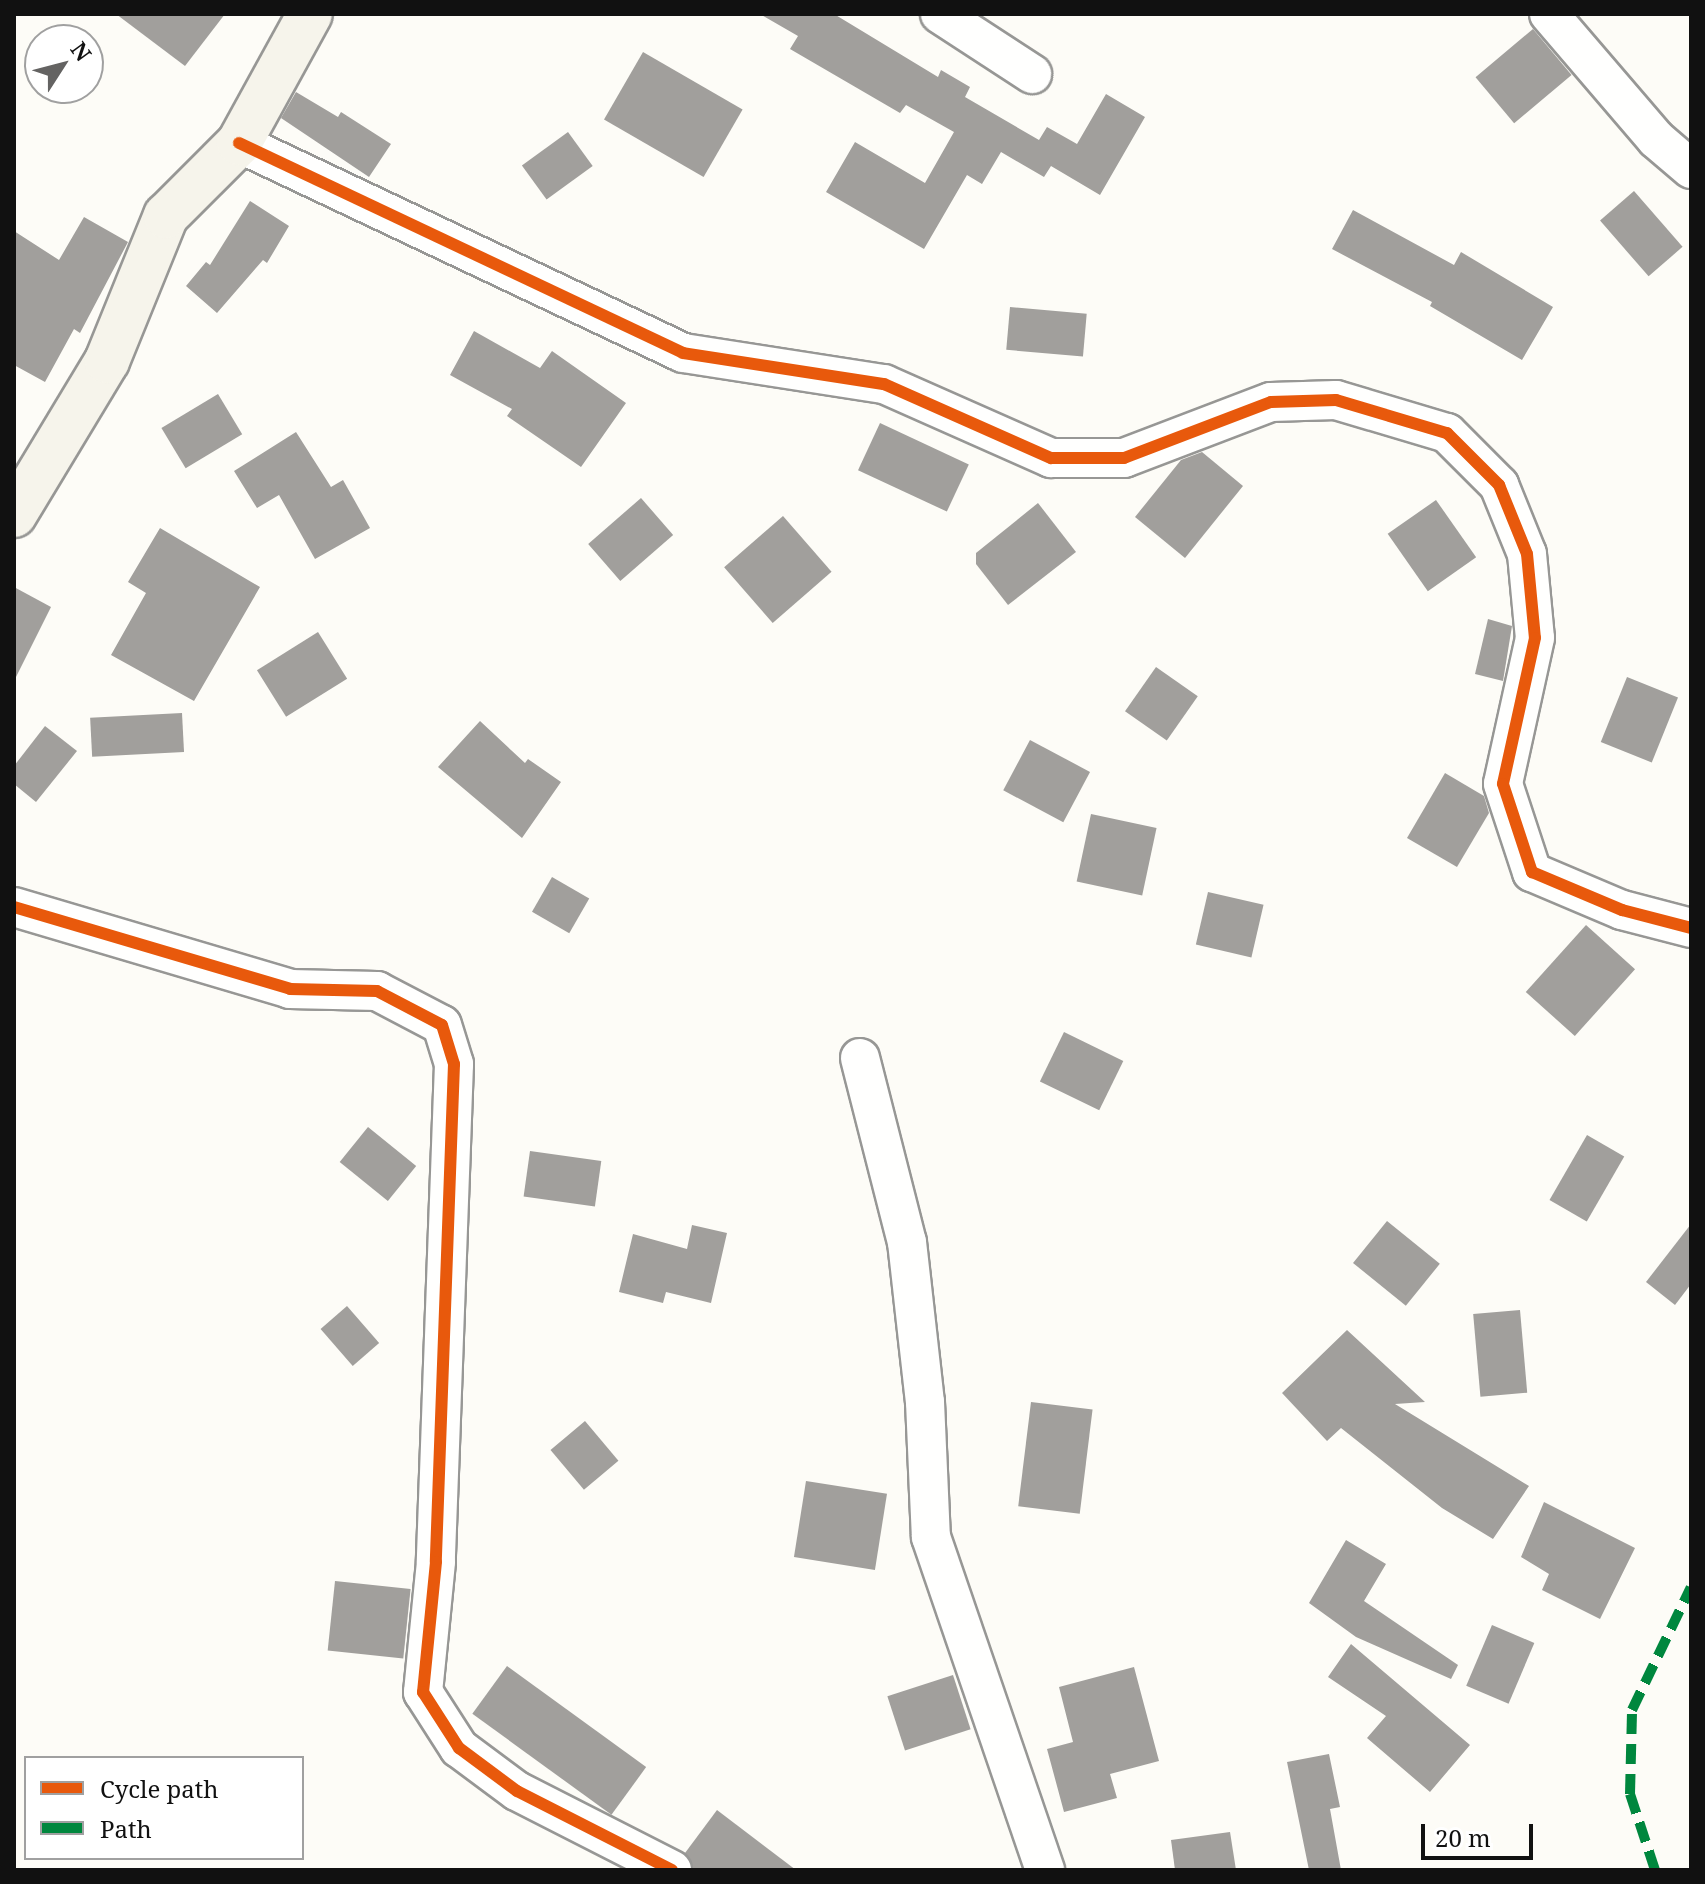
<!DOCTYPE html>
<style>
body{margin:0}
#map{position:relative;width:1705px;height:1884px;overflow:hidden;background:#fdfcf7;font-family:"Noto Serif",serif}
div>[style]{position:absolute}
.building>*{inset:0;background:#a19f9c;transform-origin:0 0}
.roads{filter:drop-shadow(2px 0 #979795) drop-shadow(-2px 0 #979795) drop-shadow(0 2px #979795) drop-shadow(0 -2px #979795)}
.street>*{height:38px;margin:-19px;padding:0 19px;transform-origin:19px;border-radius:19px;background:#fffffe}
.secondary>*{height:44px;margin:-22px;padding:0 22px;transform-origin:22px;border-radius:22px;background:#f6f4eb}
.quiet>*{height:10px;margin-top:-5px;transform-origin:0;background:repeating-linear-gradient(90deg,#00873e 0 20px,transparent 0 30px)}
.cycleway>*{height:12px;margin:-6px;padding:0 6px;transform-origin:6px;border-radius:6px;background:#e8590c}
span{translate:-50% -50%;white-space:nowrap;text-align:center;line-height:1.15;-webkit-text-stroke:8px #fff;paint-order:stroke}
.frame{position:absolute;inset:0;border:16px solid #111;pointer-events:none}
.legend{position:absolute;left:24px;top:1756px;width:280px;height:104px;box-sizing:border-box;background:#fff;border:2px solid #a0a0a0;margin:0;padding:10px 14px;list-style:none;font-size:24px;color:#111}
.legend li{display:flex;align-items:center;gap:16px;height:40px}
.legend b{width:40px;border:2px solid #a0a0a0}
.north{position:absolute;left:24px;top:24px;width:80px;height:80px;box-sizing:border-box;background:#fff;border:2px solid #a0a0a0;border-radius:50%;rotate:54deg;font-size:22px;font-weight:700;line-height:32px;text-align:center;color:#111}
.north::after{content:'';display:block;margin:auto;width:28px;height:36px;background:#646362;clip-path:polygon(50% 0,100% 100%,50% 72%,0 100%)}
.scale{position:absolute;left:1421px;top:1824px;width:112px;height:36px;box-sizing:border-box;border:4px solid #111;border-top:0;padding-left:10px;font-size:24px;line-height:28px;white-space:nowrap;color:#111;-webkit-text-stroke:6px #fff;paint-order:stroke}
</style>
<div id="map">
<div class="building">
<i style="clip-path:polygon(116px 14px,225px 14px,185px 66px)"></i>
<i style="clip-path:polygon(760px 14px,834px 14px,938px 77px,941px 70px,970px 87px,965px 97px,1039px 140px,1047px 127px,1077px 144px,1106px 94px,1145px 117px,1100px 195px,1051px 166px,1044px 177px,1001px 152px,982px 184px,967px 175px,924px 249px,826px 192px,855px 142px,925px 183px,954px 132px,906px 105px,900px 113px,790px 49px,798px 36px)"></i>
<i style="left:1533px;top:29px;width:60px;height:75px;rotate:50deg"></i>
<i style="left:643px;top:52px;width:115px;height:78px;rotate:30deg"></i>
<i style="clip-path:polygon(296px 92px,338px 117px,341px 112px,391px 144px,369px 177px,281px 118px)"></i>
<i style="left:568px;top:132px;width:42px;height:57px;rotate:54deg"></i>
<i style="left:1634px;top:191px;width:74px;height:45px;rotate:49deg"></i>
<i style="clip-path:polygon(250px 201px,289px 226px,267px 263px,263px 260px,217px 313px,186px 286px,206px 262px,210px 265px)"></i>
<i style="clip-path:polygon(1353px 210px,1454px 265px,1461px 252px,1553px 307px,1522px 360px,1430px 306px,1432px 302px,1332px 249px)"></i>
<i style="clip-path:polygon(84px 217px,128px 242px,80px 333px,74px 329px,45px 382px,14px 365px,14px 231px,59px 260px)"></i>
<i style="left:1010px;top:307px;width:77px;height:43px;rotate:5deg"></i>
<i style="clip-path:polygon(474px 331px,540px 368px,552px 351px,626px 403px,581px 467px,507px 416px,512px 409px,450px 375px)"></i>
<i style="left:218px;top:394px;width:47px;height:66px;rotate:59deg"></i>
<i style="left:880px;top:423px;width:98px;height:52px;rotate:25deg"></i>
<i style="clip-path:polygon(296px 432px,331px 487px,343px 480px,370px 528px,315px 559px,279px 495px,257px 508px,234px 471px)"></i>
<i style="clip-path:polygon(1202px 452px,1243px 486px,1185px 558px,1135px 517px,1181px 460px)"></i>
<i style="left:641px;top:498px;width:49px;height:70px;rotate:49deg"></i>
<i style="left:1436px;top:500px;width:70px;height:59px;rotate:55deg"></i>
<i style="clip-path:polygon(1038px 503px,1076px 552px,1008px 605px,976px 564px,976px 553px)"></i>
<i style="left:783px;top:516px;width:74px;height:78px;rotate:49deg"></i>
<i style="clip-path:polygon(160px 528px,260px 587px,194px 701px,111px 655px,146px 593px,128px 582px)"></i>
<i style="clip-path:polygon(14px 587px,51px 607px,14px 681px)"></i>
<i style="clip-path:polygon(1488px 619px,1512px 626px,1503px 681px,1475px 674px)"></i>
<i style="left:318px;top:632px;width:55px;height:72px;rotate:58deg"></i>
<i style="left:1156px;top:667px;width:51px;height:54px;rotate:35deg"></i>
<i style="left:1627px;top:677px;width:55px;height:70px;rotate:22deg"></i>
<i style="left:182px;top:713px;width:39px;height:92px;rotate:87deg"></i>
<i style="clip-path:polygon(480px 721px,525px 763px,528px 759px,561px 782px,522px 838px,438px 767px)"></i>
<i style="clip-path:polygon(45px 726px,77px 751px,36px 802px,14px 784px,14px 766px)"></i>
<i style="left:1030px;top:740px;width:68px;height:57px;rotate:28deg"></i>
<i style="clip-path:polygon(1445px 773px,1484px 796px,1489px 813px,1457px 867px,1407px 838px)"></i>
<i style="left:1091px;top:814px;width:67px;height:69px;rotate:12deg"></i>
<i style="left:552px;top:877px;width:43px;height:40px;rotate:30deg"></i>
<i style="left:1208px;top:892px;width:57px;height:54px;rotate:13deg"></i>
<i style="left:1586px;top:925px;width:66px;height:90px;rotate:42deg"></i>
<i style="left:1064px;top:1032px;width:66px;height:55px;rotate:26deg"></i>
<i style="left:368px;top:1127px;width:62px;height:45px;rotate:39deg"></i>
<i style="left:1587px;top:1135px;width:43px;height:75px;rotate:30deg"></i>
<i style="left:530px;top:1151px;width:72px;height:46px;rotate:8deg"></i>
<i style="left:1387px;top:1221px;width:68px;height:54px;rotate:39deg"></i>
<i style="clip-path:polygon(1691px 1224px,1691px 1284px,1675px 1305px,1646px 1282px)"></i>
<i style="clip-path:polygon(692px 1225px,727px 1233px,711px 1303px,666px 1292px,663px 1303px,619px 1292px,633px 1234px,687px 1249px)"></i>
<i style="left:347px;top:1306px;width:49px;height:35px;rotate:49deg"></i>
<i style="left:1520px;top:1310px;width:83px;height:47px;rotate:85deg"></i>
<i style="clip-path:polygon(1347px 1330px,1425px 1402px,1395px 1404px,1529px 1486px,1493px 1539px,1442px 1508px,1341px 1428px,1327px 1441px,1282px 1393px)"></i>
<i style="left:1031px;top:1402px;width:62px;height:105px;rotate:7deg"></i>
<i style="left:585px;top:1421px;width:52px;height:45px;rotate:50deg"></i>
<i style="left:806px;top:1481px;width:82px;height:77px;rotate:9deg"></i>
<i style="clip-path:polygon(1544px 1502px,1635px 1548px,1600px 1619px,1542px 1590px,1549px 1574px,1521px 1557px)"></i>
<i style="clip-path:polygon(1346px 1540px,1386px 1564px,1364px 1601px,1458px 1665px,1451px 1679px,1356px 1637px,1309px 1603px)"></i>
<i style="left:335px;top:1581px;width:76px;height:70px;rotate:6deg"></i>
<i style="left:1492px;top:1625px;width:46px;height:66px;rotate:23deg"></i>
<i style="clip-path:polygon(1351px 1644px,1470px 1745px,1430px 1792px,1367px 1738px,1386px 1716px,1328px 1677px)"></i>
<i style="left:507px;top:1666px;width:172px;height:59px;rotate:36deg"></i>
<i style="clip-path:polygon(1134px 1667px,1159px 1761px,1110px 1774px,1117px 1798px,1064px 1812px,1047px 1749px,1073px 1742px,1059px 1687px)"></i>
<i style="left:953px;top:1675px;width:57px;height:69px;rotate:72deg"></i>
<i style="clip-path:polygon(1329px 1754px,1340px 1807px,1330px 1809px,1341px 1870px,1309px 1870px,1287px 1762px)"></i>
<i style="clip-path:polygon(717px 1810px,796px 1870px,694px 1870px,685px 1853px)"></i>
<i style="clip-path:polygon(1230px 1832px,1236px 1870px,1175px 1870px,1171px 1840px)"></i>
</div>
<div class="roads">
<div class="street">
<i style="left:940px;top:14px;width:110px;rotate:33.1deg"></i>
<i style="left:1549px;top:14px;width:165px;rotate:49.4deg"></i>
<i style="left:1656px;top:139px;width:46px;rotate:40.6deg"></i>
<i style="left:239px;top:143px;width:491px;rotate:25.3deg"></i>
<i style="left:683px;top:353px;width:203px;rotate:8.8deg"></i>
<i style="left:884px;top:384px;width:183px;rotate:23.9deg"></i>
<i style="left:1051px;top:458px;width:73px"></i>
<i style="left:1124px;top:458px;width:157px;rotate:-20.9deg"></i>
<i style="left:1271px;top:402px;width:65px;rotate:-1.8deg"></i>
<i style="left:1336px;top:400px;width:116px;rotate:16.6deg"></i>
<i style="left:1447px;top:433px;width:74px;rotate:45deg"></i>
<i style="left:1499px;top:485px;width:74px;rotate:67.9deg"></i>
<i style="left:1527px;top:554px;width:84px;rotate:84.6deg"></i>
<i style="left:1535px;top:638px;width:149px;rotate:102.4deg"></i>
<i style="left:1503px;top:784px;width:93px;rotate:71.8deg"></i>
<i style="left:1532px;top:872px;width:98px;rotate:22.9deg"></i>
<i style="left:1622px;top:910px;width:71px;rotate:14.6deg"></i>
<i style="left:14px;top:907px;width:288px;rotate:16.5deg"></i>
<i style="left:290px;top:989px;width:87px;rotate:1.3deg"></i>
<i style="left:377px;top:991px;width:73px;rotate:27.6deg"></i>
<i style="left:442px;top:1025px;width:41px;rotate:72.9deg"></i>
<i style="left:454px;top:1064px;width:498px;rotate:92.1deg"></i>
<i style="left:436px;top:1562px;width:131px;rotate:95.7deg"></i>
<i style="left:423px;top:1692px;width:67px;rotate:57.3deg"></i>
<i style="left:459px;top:1748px;width:72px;rotate:36.6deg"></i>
<i style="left:517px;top:1791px;width:174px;rotate:27deg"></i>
<i style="left:860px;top:1058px;width:190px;rotate:75.7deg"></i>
<i style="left:907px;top:1242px;width:161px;rotate:83.6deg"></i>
<i style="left:925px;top:1402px;width:135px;rotate:87.5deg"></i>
<i style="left:931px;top:1537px;width:352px;rotate:71.1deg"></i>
</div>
<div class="secondary">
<i style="left:14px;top:515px;width:180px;rotate:-58.9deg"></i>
<i style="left:107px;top:361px;width:157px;rotate:-67.9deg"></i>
<i style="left:166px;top:216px;width:103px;rotate:-45deg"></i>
<i style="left:239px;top:143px;width:147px;rotate:-61.2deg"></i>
</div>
</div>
<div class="quiet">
<i style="left:1655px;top:1870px;width:80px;rotate:-108.2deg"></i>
<i style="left:1630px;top:1794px;width:84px;rotate:-88.6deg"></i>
<i style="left:1632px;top:1710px;width:136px;rotate:-64.4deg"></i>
</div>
<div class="cycleway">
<i style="left:239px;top:143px;width:491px;rotate:25.3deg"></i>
<i style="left:683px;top:353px;width:203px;rotate:8.8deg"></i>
<i style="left:884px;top:384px;width:183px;rotate:23.9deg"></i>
<i style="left:1051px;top:458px;width:73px"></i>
<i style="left:1124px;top:458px;width:157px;rotate:-20.9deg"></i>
<i style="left:1271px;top:402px;width:65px;rotate:-1.8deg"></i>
<i style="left:1336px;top:400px;width:116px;rotate:16.6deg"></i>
<i style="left:1447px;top:433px;width:74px;rotate:45deg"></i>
<i style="left:1499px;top:485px;width:74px;rotate:67.9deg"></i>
<i style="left:1527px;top:554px;width:84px;rotate:84.6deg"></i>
<i style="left:1535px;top:638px;width:149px;rotate:102.4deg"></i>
<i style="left:1503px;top:784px;width:93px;rotate:71.8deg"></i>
<i style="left:1532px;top:872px;width:98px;rotate:22.9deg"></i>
<i style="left:1622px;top:910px;width:71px;rotate:14.6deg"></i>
<i style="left:14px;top:907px;width:288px;rotate:16.5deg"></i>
<i style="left:290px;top:989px;width:87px;rotate:1.3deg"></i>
<i style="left:377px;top:991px;width:73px;rotate:27.6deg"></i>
<i style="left:442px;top:1025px;width:41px;rotate:72.9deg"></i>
<i style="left:454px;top:1064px;width:498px;rotate:92.1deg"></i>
<i style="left:436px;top:1562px;width:131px;rotate:95.7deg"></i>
<i style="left:423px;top:1692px;width:67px;rotate:57.3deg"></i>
<i style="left:459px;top:1748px;width:72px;rotate:36.6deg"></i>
<i style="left:517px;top:1791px;width:174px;rotate:27deg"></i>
</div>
<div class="frame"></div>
<ul class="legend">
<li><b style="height:10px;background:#e8590c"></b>Cycle path</li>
<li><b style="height:10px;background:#00873e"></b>Path</li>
</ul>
<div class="north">N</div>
<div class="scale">20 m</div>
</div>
